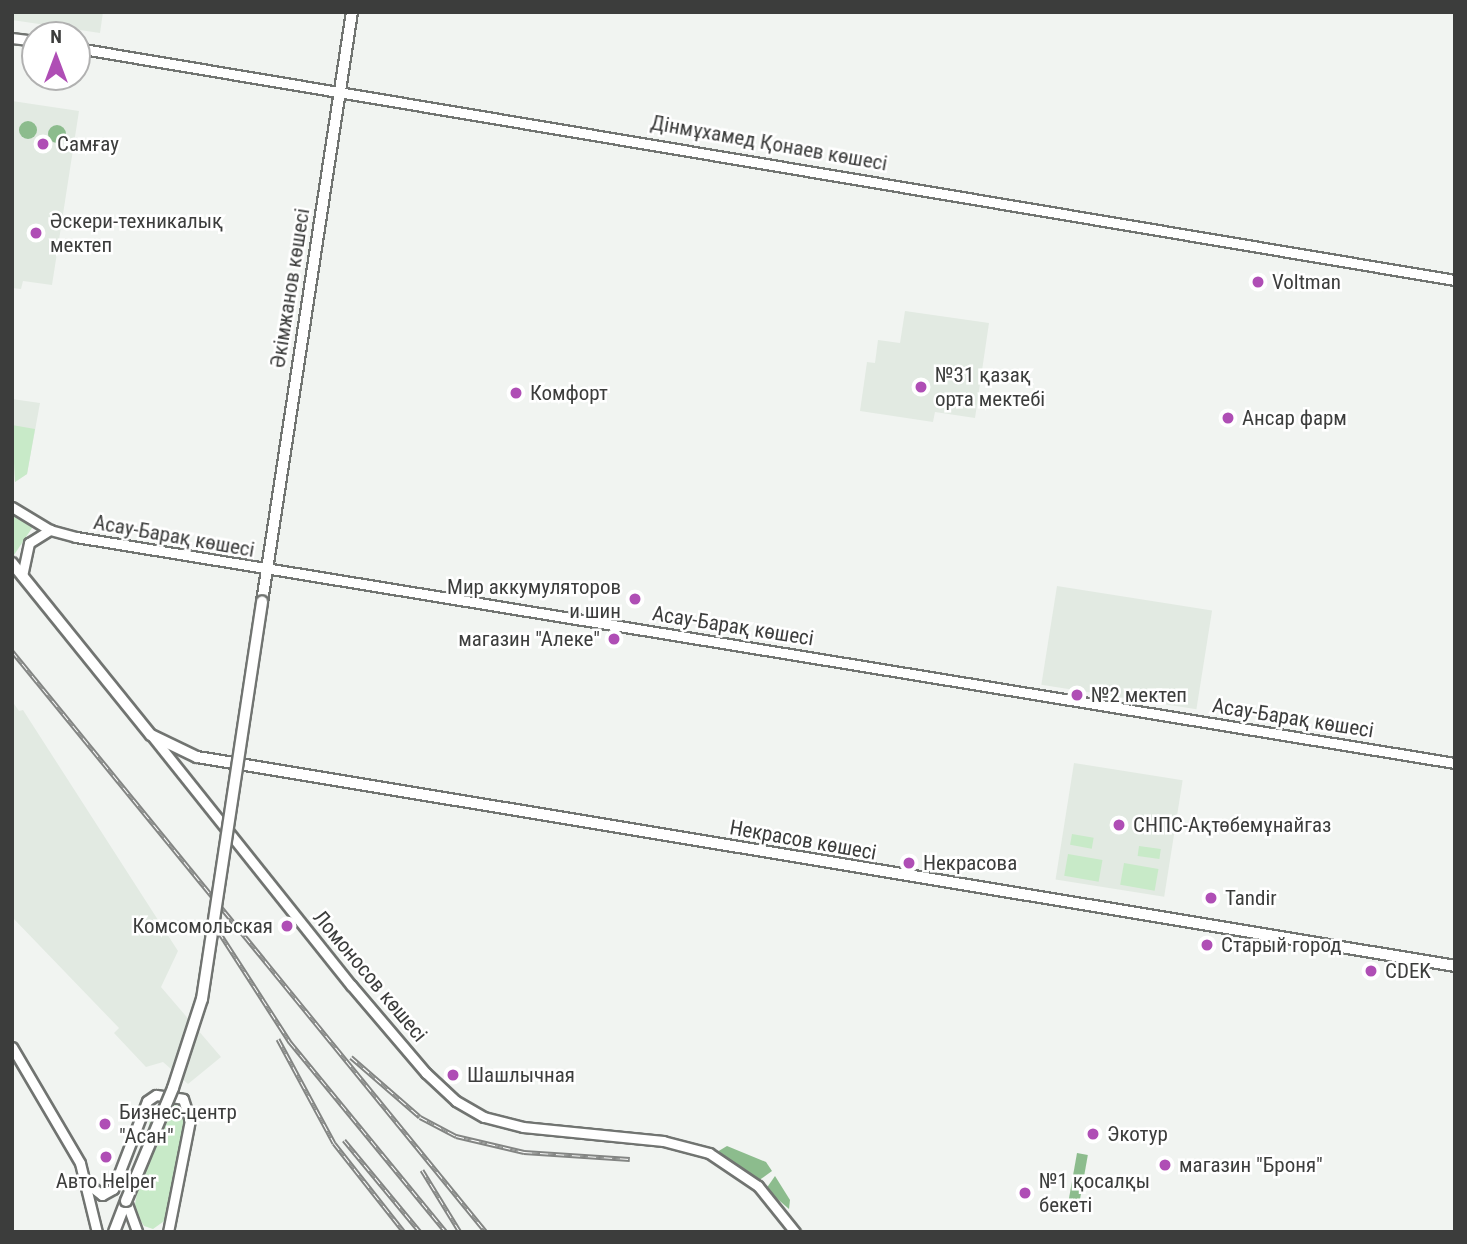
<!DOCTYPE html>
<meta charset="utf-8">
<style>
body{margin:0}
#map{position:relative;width:1467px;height:1244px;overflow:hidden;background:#f1f4f1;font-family:"Roboto Condensed",sans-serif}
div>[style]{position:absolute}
.built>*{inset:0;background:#e2eae2;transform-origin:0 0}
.green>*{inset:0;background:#c8eac8;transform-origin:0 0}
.forest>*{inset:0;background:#8cbc8d;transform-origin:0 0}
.round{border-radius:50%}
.roads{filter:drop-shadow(2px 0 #717471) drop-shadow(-2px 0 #717471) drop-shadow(0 2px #717471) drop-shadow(0 -2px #717471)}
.tertiary>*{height:9px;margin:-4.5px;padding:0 4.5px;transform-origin:4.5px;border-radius:4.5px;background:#fff}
.secondary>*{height:10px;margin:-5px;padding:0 5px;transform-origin:5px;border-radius:5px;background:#fff}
.rail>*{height:5px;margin-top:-2.5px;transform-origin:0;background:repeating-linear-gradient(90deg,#fff 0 8px,#838583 0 16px);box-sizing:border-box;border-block:2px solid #838583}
.bridges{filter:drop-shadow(2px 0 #717471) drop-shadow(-2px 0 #717471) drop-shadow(0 2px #717471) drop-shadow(0 -2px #717471)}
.secondary-bridge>*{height:10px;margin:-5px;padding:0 5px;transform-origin:5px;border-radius:5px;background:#fff}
.dots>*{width:19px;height:19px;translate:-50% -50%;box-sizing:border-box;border:4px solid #fff;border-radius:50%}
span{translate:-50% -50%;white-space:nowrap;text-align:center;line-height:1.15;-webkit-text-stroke:5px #fff;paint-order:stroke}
.street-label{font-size:21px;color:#3c3d3c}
.poi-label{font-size:21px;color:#3c3d3c}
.left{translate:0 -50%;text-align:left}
.right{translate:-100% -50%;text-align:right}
.frame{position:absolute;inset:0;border:14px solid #3c3d3c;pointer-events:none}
.north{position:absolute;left:21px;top:21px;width:70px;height:70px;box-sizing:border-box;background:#fff;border:2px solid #b1b1b1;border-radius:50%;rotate:0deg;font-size:19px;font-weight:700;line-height:28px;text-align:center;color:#3c3d3c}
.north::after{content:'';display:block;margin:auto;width:24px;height:32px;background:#af4eb5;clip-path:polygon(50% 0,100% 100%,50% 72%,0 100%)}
</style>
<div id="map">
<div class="built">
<i style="clip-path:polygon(12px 12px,103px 12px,100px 33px,12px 20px)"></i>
<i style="clip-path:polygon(12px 101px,79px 111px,52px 285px,23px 281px,21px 289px,12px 288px)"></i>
<i style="clip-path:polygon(905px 311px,989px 323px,975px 418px,935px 412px,933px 422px,860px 411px,867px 362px,875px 363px,878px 340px,900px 343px)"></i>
<i style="clip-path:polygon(12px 399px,40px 403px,27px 474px,15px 482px)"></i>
<i style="left:1057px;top:586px;width:157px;height:100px;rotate:9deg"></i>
<i style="clip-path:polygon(12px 701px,19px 711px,23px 710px,178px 951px,161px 987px,221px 1057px,188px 1084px,163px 1062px,146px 1067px,114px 1033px,119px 1028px,12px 917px)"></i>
<i style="left:1074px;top:763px;width:110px;height:118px;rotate:9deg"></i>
</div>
<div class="green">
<i style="clip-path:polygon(12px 425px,35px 429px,27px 474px,15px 482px)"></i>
<i style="clip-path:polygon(12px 513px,34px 525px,14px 555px,12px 553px)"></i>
<i style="left:1072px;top:834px;width:22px;height:11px;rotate:10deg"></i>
<i style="left:1139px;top:846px;width:22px;height:10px;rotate:8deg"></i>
<i style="left:1068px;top:854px;width:35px;height:22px;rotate:10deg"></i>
<i style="left:1124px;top:863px;width:35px;height:22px;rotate:10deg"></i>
<i style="clip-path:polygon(170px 1100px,179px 1103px,185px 1115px,167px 1219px,153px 1229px,144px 1226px,134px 1210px,152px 1108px)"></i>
</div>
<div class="forest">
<i class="round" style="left:19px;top:121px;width:18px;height:18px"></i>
<i class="round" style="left:48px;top:125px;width:18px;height:18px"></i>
<i style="clip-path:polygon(727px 1146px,766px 1162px,772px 1171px,758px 1181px,717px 1152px)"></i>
<i style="left:1077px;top:1153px;width:11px;height:58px;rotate:10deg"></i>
<i style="clip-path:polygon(775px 1176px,790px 1200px,789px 1209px,766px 1189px)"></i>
</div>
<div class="roads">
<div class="tertiary">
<i style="left:12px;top:38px;width:23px;rotate:7deg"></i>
<i style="left:77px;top:48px;width:1397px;rotate:9.56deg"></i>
<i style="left:12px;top:507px;width:44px;rotate:31.2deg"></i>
<i style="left:50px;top:530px;width:27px;rotate:15deg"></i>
<i style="left:76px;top:537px;width:1397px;rotate:9.31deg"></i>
<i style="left:22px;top:576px;width:34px;rotate:-78deg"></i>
<i style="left:29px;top:543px;width:25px;rotate:-32deg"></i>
<i style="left:152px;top:736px;width:319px;rotate:51.4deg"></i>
<i style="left:351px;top:985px;width:116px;rotate:49.6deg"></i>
<i style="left:426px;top:1073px;width:41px;rotate:43deg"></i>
<i style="left:456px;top:1101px;width:32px;rotate:30deg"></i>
<i style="left:484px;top:1117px;width:40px;rotate:14.4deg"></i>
<i style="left:523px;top:1127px;width:141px;rotate:5.7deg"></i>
<i style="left:663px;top:1141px;width:48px;rotate:14.6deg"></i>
<i style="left:709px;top:1153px;width:59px;rotate:34deg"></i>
<i style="left:758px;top:1186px;width:59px;rotate:51.2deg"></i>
<i style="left:12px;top:1047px;width:134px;rotate:59.6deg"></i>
<i style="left:80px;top:1163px;width:71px;rotate:76.2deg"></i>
<i style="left:88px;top:1184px;width:18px;rotate:38deg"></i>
<i style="left:102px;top:1195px;width:13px;rotate:-29deg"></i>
<i style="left:113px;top:1189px;width:94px;rotate:-68.9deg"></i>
<i style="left:147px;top:1101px;width:11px;rotate:-34deg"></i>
<i style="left:156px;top:1095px;width:27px;rotate:8deg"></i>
<i style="left:183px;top:1099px;width:22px;rotate:72deg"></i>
<i style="left:190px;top:1120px;width:114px;rotate:101.1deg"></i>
<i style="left:126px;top:1201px;width:33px;rotate:70deg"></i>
</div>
<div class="secondary">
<i style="left:12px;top:563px;width:221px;rotate:51.1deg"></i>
<i style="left:151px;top:735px;width:51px;rotate:25.6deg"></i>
<i style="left:197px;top:757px;width:1275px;rotate:9.43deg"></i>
<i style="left:262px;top:602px;width:597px;rotate:-81.33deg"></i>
<i style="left:114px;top:1232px;width:33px;rotate:-69deg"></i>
</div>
</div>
<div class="rail">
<i style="left:12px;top:651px;width:750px;rotate:50.79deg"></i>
<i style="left:210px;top:918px;width:148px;rotate:57.2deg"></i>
<i style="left:290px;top:1042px;width:246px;rotate:50.6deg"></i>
<i style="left:278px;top:1039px;width:118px;rotate:61.7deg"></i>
<i style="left:334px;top:1143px;width:113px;rotate:51.8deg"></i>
<i style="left:351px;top:1057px;width:91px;rotate:41deg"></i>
<i style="left:420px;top:1117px;width:41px;rotate:27.8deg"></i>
<i style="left:456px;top:1136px;width:70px;rotate:13.2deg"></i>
<i style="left:524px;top:1152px;width:106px;rotate:3.8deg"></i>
<i style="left:344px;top:1140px;width:119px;rotate:50.4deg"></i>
<i style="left:422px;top:1170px;width:73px;rotate:58.5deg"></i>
</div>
<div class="bridges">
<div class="secondary-bridge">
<i style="left:126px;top:1201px;width:122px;rotate:-67.4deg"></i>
<i style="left:173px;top:1088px;width:94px;rotate:-72deg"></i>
<i style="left:202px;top:999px;width:402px;rotate:-81.4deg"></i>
</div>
</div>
<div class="dots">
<i style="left:43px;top:144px;background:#af4eb5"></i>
<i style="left:36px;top:233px;background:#af4eb5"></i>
<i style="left:1258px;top:282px;background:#af4eb5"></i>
<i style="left:921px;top:387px;background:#af4eb5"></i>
<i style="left:516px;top:393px;background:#af4eb5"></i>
<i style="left:1228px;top:418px;background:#af4eb5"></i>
<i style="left:635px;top:599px;background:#af4eb5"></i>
<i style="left:614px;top:639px;background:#af4eb5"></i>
<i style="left:1077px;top:695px;background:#af4eb5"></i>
<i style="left:1119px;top:825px;background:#af4eb5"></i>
<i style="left:909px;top:863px;background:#af4eb5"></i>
<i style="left:1211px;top:898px;background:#af4eb5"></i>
<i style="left:287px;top:926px;background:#af4eb5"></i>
<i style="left:1207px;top:945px;background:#af4eb5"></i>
<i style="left:1371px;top:971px;background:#af4eb5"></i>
<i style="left:453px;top:1075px;background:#af4eb5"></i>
<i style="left:105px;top:1124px;background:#af4eb5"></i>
<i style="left:1093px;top:1134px;background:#af4eb5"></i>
<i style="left:106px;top:1157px;background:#af4eb5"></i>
<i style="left:1165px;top:1165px;background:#af4eb5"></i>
<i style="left:1025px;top:1193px;background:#af4eb5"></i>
</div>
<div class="street-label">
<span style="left:769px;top:143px;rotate:10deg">Дінмұхамед Қонаев көшесі</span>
<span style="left:290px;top:288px;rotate:-81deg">Әкімжанов көшесі</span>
<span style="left:174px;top:536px;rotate:10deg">Асау-Барақ көшесі</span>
<span style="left:733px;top:626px;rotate:9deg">Асау-Барақ көшесі</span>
<span style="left:1293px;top:718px;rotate:9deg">Асау-Барақ көшесі</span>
<span style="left:803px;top:840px;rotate:10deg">Некрасов көшесі</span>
<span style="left:370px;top:976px;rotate:50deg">Ломоносов көшесі</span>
</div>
<div class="poi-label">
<span class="left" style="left:57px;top:144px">Самғау</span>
<span class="left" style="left:50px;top:233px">Әскери-техникалық<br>мектеп</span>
<span class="left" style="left:1272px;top:282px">Voltman</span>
<span class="left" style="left:935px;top:387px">№31 қазақ<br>орта мектебі</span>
<span class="left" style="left:530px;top:393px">Комфорт</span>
<span class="left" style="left:1242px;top:418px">Ансар фарм</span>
<span class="right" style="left:621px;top:599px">Мир аккумуляторов<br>и шин</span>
<span class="right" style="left:600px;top:639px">магазин "Алеке"</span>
<span class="left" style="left:1091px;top:695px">№2 мектеп</span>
<span class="left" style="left:1133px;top:825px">СНПС-Ақтөбемұнайгаз</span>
<span class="left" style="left:923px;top:863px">Некрасова</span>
<span class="left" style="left:1225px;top:898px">Tandir</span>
<span class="right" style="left:273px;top:926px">Комсомольская</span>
<span class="left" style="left:1221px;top:945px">Старый город</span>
<span class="left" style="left:1385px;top:971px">CDEK</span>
<span class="left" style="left:467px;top:1075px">Шашлычная</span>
<span class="left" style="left:119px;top:1124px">Бизнес-центр<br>"Асан"</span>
<span class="left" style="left:1107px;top:1134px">Экотур</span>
<span class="left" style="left:1179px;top:1165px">магазин "Броня"</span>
<span style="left:106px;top:1181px">Авто Helper</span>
<span class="left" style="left:1039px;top:1193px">№1 қосалқы<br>бекеті</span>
</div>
<div class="frame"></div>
<div class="north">N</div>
</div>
